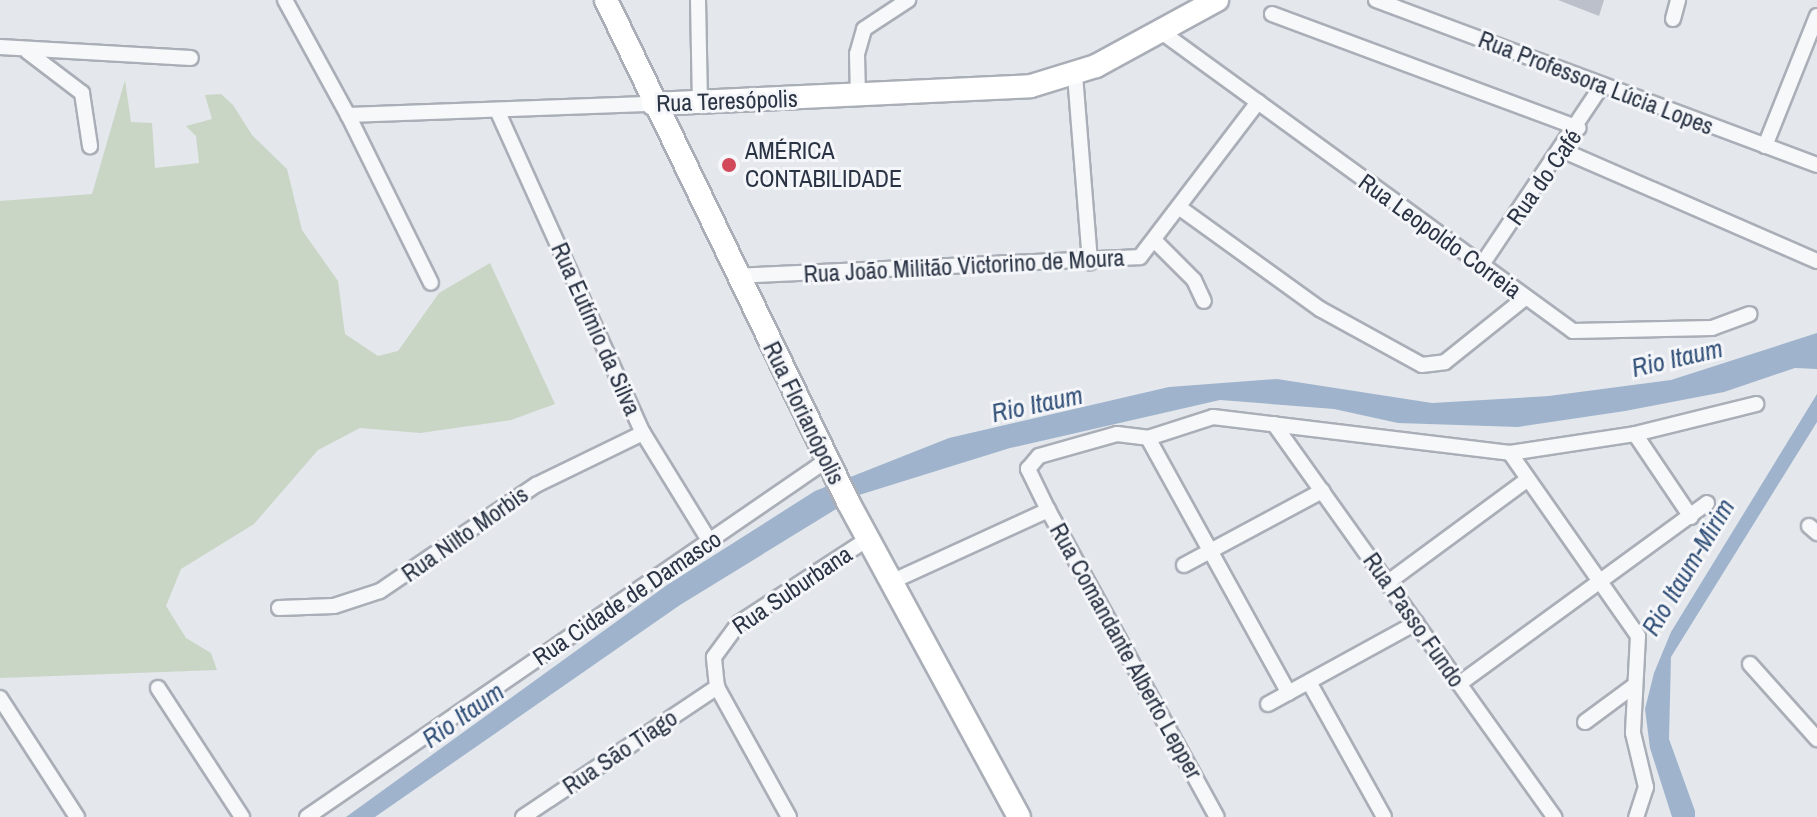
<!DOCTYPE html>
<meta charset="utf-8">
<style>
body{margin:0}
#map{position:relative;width:1817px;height:817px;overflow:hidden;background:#e4e7ec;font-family:"Archivo Narrow",sans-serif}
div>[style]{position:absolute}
.green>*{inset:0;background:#c9d6c5}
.water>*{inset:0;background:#9fb4cc}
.building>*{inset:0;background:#bbc0ca}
.roads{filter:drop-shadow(2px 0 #a9aeb7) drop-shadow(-2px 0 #a9aeb7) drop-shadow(0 2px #a9aeb7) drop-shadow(0 -2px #a9aeb7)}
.street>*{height:14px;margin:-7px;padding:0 7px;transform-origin:7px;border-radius:7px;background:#f7f8fa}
.secondary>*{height:22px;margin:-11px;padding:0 11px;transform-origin:11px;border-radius:11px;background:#fff}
.dots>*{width:22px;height:22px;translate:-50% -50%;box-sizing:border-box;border:4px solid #f4f6f9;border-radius:50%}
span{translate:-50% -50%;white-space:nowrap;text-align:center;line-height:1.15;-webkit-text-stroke:6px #f4f6f9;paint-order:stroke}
.street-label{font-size:24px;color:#2b3445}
.poi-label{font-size:24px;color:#2b3445}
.left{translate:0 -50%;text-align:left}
.water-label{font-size:26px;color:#34527a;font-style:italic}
</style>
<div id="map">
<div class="green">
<i style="clip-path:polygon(125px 80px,131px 122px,152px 123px,155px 168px,199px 163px,196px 136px,186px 126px,212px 119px,205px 95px,221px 94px,233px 105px,252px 135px,287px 169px,302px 230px,338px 281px,345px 334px,378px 356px,398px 351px,439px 293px,490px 263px,555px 404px,511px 420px,420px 433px,360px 428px,318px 450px,254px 524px,181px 569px,166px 606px,186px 638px,211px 653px,217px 670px,0 678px,0 201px,92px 194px)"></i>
</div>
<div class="water">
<i style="clip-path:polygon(1817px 333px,1817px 369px,1795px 368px,1724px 392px,1625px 411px,1518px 427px,1398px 423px,1334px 409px,1220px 400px,1010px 448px,859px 495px,680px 605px,375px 817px,346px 817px,667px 585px,815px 491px,949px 438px,1169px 387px,1277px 379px,1432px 403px,1549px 396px,1671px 380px)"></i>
<i style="clip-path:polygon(1817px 394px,1817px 422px,1671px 657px,1669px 739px,1695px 811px,1695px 817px,1672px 817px,1650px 748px,1645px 709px,1654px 673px,1671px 632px)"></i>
</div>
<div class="building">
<i style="clip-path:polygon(1558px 0,1604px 0,1599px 16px)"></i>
</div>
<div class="roads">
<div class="street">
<i style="left:285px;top:0;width:131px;rotate:61.3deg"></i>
<i style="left:348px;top:115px;width:305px;rotate:-2.1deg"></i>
<i style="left:698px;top:0;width:101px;rotate:88.9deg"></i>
<i style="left:1376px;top:0;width:471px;rotate:20.5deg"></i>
<i style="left:1272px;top:14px;width:327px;rotate:20.4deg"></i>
<i style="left:1673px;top:19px;width:20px;rotate:-75deg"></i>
<i style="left:1163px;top:33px;width:507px;rotate:36.01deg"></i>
<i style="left:1573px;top:331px;width:139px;rotate:-1.2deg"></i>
<i style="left:1712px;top:328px;width:40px;rotate:-20.2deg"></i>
<i style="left:0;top:47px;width:191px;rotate:3.3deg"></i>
<i style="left:28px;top:52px;width:68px;rotate:37.2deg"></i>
<i style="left:82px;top:93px;width:54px;rotate:81.4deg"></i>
<i style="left:1075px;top:75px;width:188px;rotate:85.4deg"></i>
<i style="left:858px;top:96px;width:42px;rotate:-91.4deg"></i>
<i style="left:857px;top:54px;width:26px;rotate:-74deg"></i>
<i style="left:864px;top:29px;width:53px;rotate:-33.4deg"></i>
<i style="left:497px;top:110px;width:354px;rotate:65.7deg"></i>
<i style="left:643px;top:433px;width:128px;rotate:58.4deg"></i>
<i style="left:348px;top:115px;width:187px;rotate:63.7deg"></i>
<i style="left:1765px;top:146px;width:140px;rotate:-68.2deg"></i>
<i style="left:1564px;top:151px;width:276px;rotate:23.5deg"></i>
<i style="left:1180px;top:208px;width:173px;rotate:35.8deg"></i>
<i style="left:1320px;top:309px;width:116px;rotate:28.8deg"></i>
<i style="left:1422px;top:365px;width:23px;rotate:-7deg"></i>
<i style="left:1445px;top:362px;width:102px;rotate:-38.7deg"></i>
<i style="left:1155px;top:241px;width:55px;rotate:45deg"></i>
<i style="left:1194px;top:280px;width:23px;rotate:65deg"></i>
<i style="left:1481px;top:266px;width:218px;rotate:-56.2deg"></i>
<i style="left:736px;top:276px;width:404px;rotate:-2.7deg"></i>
<i style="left:1140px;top:257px;width:195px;rotate:-52.7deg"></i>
<i style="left:1274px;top:424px;width:483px;rotate:54.5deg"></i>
<i style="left:1635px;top:434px;width:100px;rotate:56deg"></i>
<i style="left:1148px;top:438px;width:291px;rotate:61.1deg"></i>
<i style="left:1510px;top:453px;width:223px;rotate:55deg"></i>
<i style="left:1638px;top:636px;width:97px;rotate:93deg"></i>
<i style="left:1633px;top:733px;width:56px;rotate:76.5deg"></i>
<i style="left:1646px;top:787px;width:32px;rotate:108deg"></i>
<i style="left:1048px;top:510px;width:46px;rotate:-116deg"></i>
<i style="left:1028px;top:469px;width:17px;rotate:-50deg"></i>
<i style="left:1039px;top:456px;width:81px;rotate:-15.8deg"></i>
<i style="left:1117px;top:434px;width:31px;rotate:7deg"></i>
<i style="left:1148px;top:438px;width:68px;rotate:-17.9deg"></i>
<i style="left:1213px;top:417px;width:299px;rotate:6.9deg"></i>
<i style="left:1510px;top:453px;width:126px;rotate:-8.6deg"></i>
<i style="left:1635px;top:434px;width:125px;rotate:-13.9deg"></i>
<i style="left:1809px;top:526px;width:11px;rotate:41deg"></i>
<i style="left:1184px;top:565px;width:157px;rotate:-28.2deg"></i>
<i style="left:891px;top:582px;width:173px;rotate:-24.6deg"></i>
<i style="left:1048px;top:510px;width:350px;rotate:61.2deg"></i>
<i style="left:1387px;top:583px;width:175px;rotate:-36.4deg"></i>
<i style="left:279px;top:608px;width:55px;rotate:-2.1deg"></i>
<i style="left:334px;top:606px;width:48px;rotate:-18.1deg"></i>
<i style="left:380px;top:591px;width:189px;rotate:-34.2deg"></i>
<i style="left:536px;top:485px;width:119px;rotate:-25.9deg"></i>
<i style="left:1750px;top:664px;width:101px;rotate:48.2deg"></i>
<i style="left:1309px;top:682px;width:154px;rotate:60.9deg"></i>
<i style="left:1459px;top:684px;width:307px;rotate:-36.1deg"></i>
<i style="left:158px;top:688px;width:154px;rotate:56.9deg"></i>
<i style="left:0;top:698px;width:142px;rotate:57.1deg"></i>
<i style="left:1268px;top:704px;width:169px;rotate:-28.7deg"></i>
<i style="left:1585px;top:722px;width:62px;rotate:-36.5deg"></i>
<i style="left:307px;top:817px;width:631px;rotate:-34.47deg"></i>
<i style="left:523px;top:817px;width:234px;rotate:-33.8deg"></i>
<i style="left:789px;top:817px;width:149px;rotate:-119deg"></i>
<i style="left:717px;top:687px;width:30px;rotate:-96deg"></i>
<i style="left:714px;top:657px;width:42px;rotate:-53.7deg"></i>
<i style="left:739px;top:623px;width:154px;rotate:-33.1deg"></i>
</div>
<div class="secondary">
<i style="left:606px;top:0;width:557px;rotate:64.26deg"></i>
<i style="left:848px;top:502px;width:358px;rotate:61.5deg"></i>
<i style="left:653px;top:104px;width:378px;rotate:-2.7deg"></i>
<i style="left:1031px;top:86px;width:68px;rotate:-17.1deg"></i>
<i style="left:1096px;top:66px;width:138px;rotate:-28.6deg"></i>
</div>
</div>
<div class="dots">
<i style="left:729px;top:165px;background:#d1495b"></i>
</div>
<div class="street-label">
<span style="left:1596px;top:83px;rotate:21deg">Rua Professora Lúcia Lopes</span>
<span style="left:727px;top:101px;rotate:-2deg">Rua Teresópolis</span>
<span style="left:1544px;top:177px;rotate:-55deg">Rua do Café</span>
<span style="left:1440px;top:236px;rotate:36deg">Rua Leopoldo Correia</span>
<span style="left:964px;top:266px;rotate:-3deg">Rua João Militão Victorino de Moura</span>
<span style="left:596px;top:329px;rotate:66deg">Rua Eutímio da Silva</span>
<span style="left:804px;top:413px;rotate:64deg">Rua Florianópolis</span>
<span style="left:465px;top:534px;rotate:-35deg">Rua Nilto Morbis</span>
<span style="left:792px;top:590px;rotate:-34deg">Rua Suburbana</span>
<span style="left:627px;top:598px;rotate:-34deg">Rua Cidade de Damasco</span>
<span style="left:1414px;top:620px;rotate:55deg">Rua Passo Fundo</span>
<span style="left:1126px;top:651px;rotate:61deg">Rua Comandante Alberto Lepper</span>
<span style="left:620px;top:752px;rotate:-34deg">Rua São Tiago</span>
</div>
<div class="poi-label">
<span class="left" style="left:745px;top:165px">AMÉRICA<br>CONTABILIDADE</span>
</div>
<div class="water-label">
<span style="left:1677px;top:358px;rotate:-13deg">Rio Itaum</span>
<span style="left:1037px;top:404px;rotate:-12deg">Rio Itaum</span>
<span style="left:1688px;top:567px;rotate:-59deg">Rio Itaum-Mirim</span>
<span style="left:463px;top:715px;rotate:-35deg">Rio Itaum</span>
</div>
</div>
